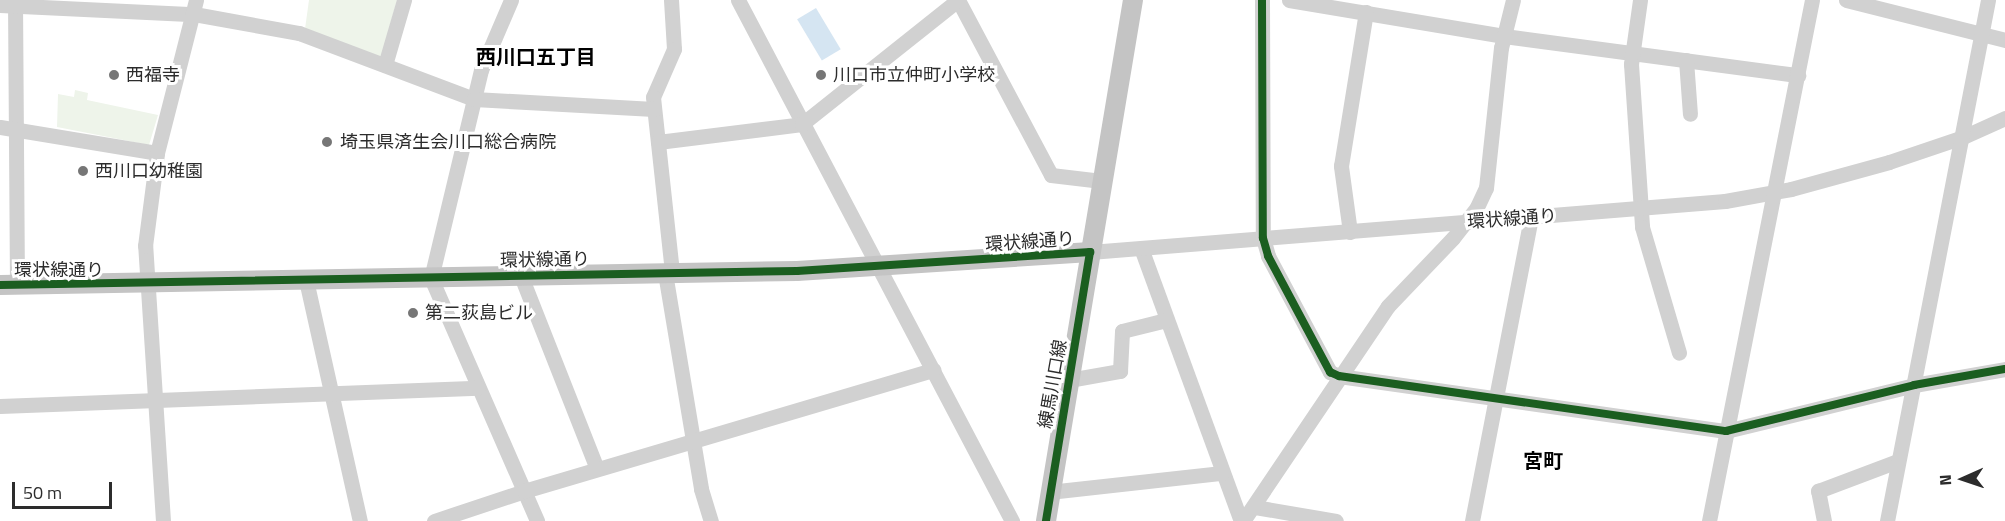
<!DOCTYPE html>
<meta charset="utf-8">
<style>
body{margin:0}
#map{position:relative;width:2005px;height:521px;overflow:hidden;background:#fff;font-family:"Titillium Web","Noto Sans JP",sans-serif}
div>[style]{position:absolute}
.green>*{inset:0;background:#eef4ea}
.water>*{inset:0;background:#d5e5f2;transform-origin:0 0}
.minor>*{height:15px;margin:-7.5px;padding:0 7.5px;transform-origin:7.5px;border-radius:7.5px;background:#d1d1d1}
.major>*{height:20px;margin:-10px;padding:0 10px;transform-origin:10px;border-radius:10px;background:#c4c4c4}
.cycleway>*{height:8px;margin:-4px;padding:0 4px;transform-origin:4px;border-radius:4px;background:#1b5e20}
.dots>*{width:16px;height:16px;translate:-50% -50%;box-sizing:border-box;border:3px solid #fff;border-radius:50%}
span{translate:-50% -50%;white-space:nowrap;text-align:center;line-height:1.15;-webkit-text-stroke:6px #fff;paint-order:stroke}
.poi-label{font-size:18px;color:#2c2c2c}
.left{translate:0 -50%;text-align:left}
.street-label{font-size:18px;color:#2c2c2c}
.neighbourhood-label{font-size:20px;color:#000;font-weight:700}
.north{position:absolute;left:1933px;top:449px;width:60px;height:60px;-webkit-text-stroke:4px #fff;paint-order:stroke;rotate:267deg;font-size:16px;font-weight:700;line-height:24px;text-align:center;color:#2c2c2c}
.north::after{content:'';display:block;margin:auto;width:21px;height:27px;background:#2c2c2c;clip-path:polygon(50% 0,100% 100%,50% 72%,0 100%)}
.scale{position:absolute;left:12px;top:482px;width:100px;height:27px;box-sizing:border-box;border:3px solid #2c2c2c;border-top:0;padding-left:8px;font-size:18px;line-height:21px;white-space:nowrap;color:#2c2c2c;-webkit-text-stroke:4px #fff;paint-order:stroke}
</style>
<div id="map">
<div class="green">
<i style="clip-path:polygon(309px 0,397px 0,381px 58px,305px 29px)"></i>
<i style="clip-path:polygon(75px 90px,88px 93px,87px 100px,158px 115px,149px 145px,57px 127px,58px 94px,74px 97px)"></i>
</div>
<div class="water">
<i style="left:816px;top:8px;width:48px;height:22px;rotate:59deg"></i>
</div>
<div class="minor">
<i style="left:15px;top:0;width:285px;rotate:89.6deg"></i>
<i style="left:511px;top:0;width:76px;rotate:113.2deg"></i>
<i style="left:481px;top:70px;width:214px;rotate:103.5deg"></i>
<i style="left:431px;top:278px;width:265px;rotate:66.4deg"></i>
<i style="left:671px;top:0;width:49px;rotate:86.5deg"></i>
<i style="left:674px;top:49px;width:52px;rotate:113.6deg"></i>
<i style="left:653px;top:97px;width:177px;rotate:83.8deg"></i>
<i style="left:738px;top:0;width:589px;rotate:62.26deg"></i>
<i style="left:958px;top:0;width:198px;rotate:62deg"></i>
<i style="left:1051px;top:175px;width:51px;rotate:6.7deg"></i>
<i style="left:1262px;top:0;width:238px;rotate:89.8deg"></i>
<i style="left:1263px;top:238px;width:19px;rotate:74deg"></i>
<i style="left:1268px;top:256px;width:132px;rotate:61.9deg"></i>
<i style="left:1330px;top:372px;width:10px;rotate:24deg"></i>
<i style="left:1339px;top:376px;width:391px;rotate:8.1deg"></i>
<i style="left:1726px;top:431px;width:194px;rotate:-13.7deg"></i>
<i style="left:1914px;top:385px;width:92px;rotate:-10deg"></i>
<i style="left:1289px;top:0;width:218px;rotate:9.5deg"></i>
<i style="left:1504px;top:36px;width:297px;rotate:7.6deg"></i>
<i style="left:1640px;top:0;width:65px;rotate:98deg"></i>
<i style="left:1631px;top:64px;width:163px;rotate:86.1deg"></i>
<i style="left:1642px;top:227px;width:131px;rotate:73.6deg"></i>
<i style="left:1846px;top:0;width:164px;rotate:14.1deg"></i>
<i style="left:0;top:5px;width:194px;rotate:2.7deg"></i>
<i style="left:194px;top:14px;width:107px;rotate:10.3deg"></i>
<i style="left:299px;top:33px;width:187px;rotate:20.7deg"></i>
<i style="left:474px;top:99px;width:180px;rotate:3.2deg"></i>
<i style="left:1686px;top:60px;width:54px;rotate:85.8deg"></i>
<i style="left:385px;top:65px;width:68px;rotate:-73.7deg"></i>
<i style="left:0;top:127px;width:159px;rotate:9.4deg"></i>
<i style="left:658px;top:142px;width:145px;rotate:-7.1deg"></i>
<i style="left:802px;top:124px;width:199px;rotate:-38.5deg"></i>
<i style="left:1350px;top:232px;width:67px;rotate:-97.8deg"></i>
<i style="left:1341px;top:166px;width:156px;rotate:-80.8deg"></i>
<i style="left:1141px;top:248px;width:291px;rotate:69.9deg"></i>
<i style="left:1090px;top:252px;width:637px;rotate:-4.59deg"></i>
<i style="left:1725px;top:201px;width:67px;rotate:-10.3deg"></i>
<i style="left:1791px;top:189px;width:102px;rotate:-15.4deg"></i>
<i style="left:1889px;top:162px;width:78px;rotate:-18.7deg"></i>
<i style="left:1963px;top:137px;width:46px;rotate:-24.3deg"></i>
<i style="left:665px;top:273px;width:219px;rotate:80.5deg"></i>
<i style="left:701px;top:489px;width:34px;rotate:73deg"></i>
<i style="left:521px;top:276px;width:207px;rotate:68.5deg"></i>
<i style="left:306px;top:280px;width:247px;rotate:77.4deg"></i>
<i style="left:1069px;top:380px;width:52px;rotate:-10deg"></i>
<i style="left:1120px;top:371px;width:40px;rotate:-87.1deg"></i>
<i style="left:1122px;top:331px;width:45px;rotate:-14deg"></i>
<i style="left:0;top:406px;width:478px;rotate:-2.2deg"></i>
<i style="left:1049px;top:492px;width:174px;rotate:-6.3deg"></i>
<i style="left:1255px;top:507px;width:82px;rotate:9.8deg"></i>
<i style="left:163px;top:521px;width:276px;rotate:-93.7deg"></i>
<i style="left:145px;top:246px;width:94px;rotate:-82.6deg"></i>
<i style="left:157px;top:153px;width:158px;rotate:-75.7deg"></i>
<i style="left:434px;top:521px;width:95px;rotate:-18.4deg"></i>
<i style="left:524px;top:491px;width:427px;rotate:-16.5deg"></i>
<i style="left:1243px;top:521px;width:259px;rotate:-56deg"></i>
<i style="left:1388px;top:306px;width:94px;rotate:-46.3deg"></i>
<i style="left:1453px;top:238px;width:39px;rotate:-52deg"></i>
<i style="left:1477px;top:207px;width:21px;rotate:-65deg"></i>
<i style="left:1486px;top:188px;width:141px;rotate:-83.9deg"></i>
<i style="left:1501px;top:48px;width:49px;rotate:-76deg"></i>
<i style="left:1472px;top:521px;width:309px;rotate:-79deg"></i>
<i style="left:1709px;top:521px;width:531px;rotate:-78.82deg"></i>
<i style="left:1824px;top:521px;width:31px;rotate:-101deg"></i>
<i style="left:1818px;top:491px;width:85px;rotate:-20.6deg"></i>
<i style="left:1887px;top:521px;width:531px;rotate:-79.03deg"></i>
</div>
<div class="major">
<i style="left:0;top:285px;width:797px;rotate:-1.01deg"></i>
<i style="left:797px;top:271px;width:294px;rotate:-3.7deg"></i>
<i style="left:1046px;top:521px;width:528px;rotate:-80.52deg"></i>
</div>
<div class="cycleway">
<i style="left:1262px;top:0;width:238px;rotate:89.8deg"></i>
<i style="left:1263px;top:238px;width:19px;rotate:74deg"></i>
<i style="left:1268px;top:256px;width:132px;rotate:61.9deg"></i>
<i style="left:1330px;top:372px;width:10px;rotate:24deg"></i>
<i style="left:1339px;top:376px;width:391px;rotate:8.1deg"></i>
<i style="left:1726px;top:431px;width:194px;rotate:-13.7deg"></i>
<i style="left:1914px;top:385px;width:92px;rotate:-10deg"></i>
<i style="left:0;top:285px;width:797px;rotate:-1.01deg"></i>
<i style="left:797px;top:271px;width:294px;rotate:-3.7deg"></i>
<i style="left:1090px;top:252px;width:273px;rotate:99.3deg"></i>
</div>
<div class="dots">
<i style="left:114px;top:75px;background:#767676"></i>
<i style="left:821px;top:75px;background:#767676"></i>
<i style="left:327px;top:142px;background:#767676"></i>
<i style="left:83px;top:171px;background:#767676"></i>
<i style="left:413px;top:313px;background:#767676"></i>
</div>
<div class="poi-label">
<span class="left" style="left:126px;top:75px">西福寺</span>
<span class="left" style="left:833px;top:75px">川口市立仲町小学校</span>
<span class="left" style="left:340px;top:142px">埼玉県済生会川口総合病院</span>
<span class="left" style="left:95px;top:171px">西川口幼稚園</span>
<span class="left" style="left:425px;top:313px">第二荻島ビル</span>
</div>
<div class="street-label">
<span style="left:1512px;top:219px;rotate:-4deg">環状線通り</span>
<span style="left:1030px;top:242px;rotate:-4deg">環状線通り</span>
<span style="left:545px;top:260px;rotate:-1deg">環状線通り</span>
<span style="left:59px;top:270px">環状線通り</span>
<span style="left:1053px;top:384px;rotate:-80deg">練馬川口線</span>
</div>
<div class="neighbourhood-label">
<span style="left:536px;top:56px">西川口五丁目</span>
<span style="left:1543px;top:460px">宮町</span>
</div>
<div class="north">N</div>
<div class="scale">50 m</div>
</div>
